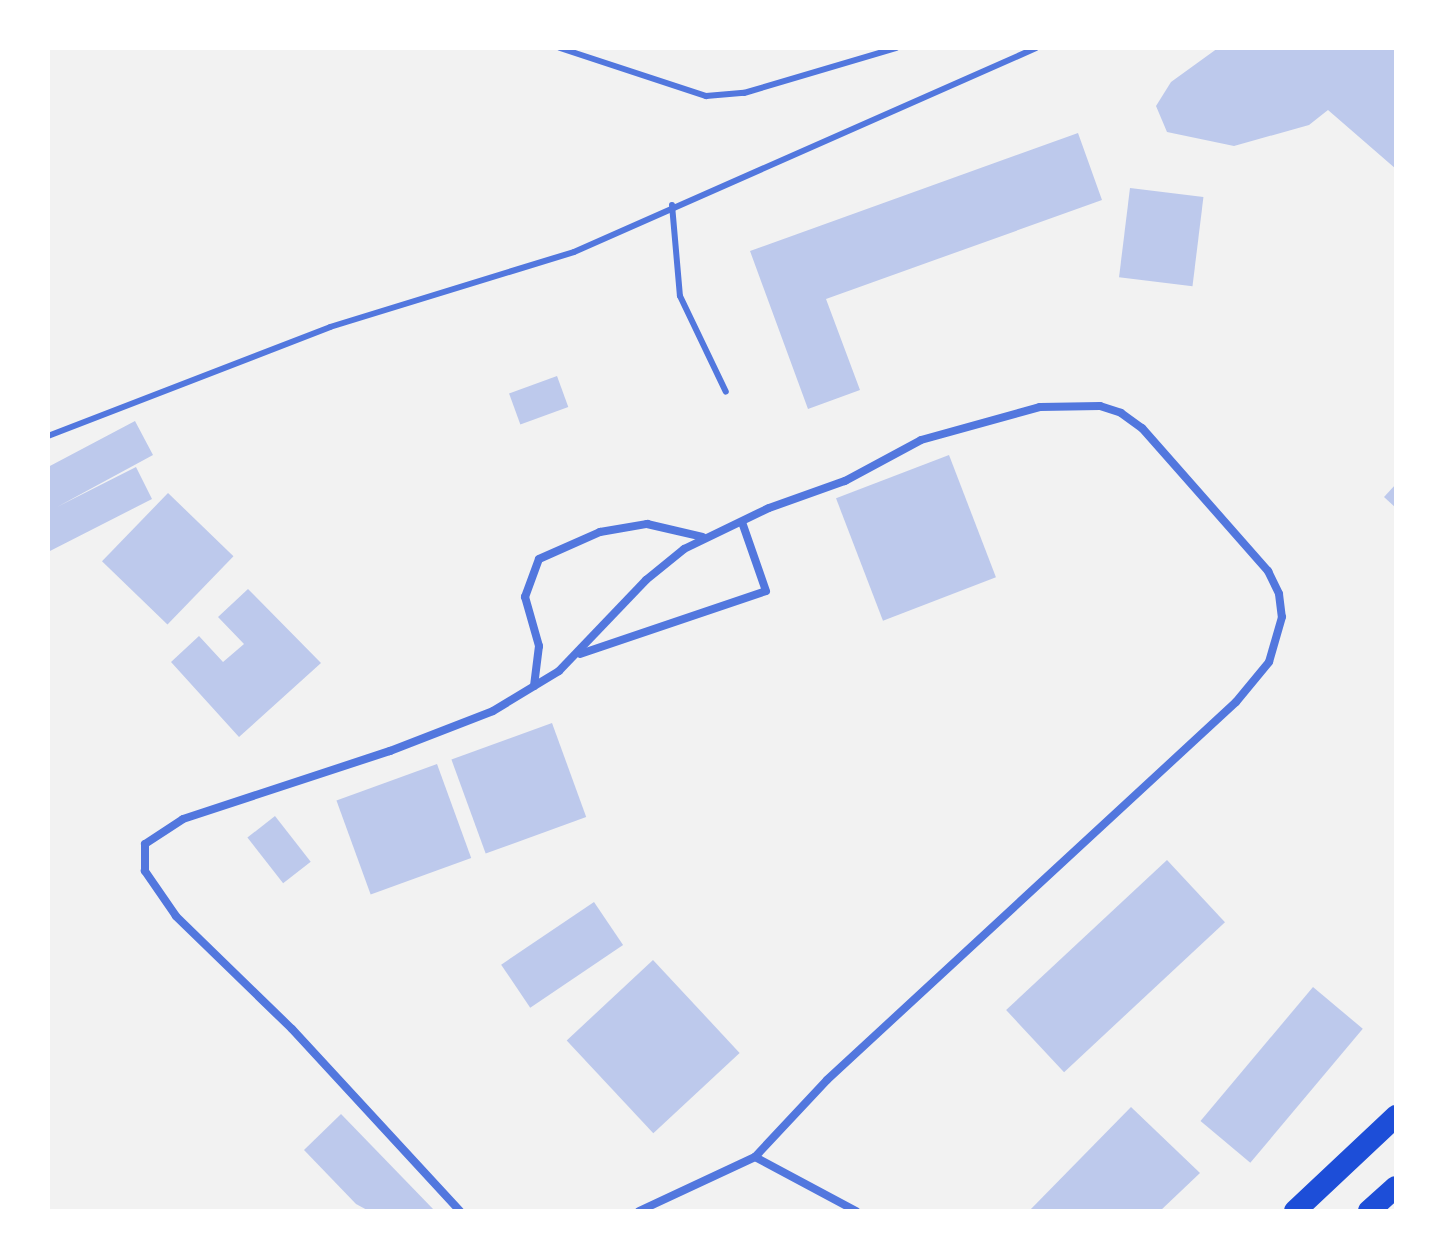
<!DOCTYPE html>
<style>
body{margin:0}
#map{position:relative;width:1444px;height:1259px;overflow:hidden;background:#f2f2f2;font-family:"Source Serif 4",serif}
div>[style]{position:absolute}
.building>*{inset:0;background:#bdc9ec;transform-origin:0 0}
.service>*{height:6px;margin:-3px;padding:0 3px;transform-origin:3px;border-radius:3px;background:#5277de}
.minor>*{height:8px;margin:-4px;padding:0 4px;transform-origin:4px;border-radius:4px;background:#5277de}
.trunk>*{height:22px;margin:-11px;padding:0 11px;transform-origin:11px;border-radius:11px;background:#1d4ed8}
span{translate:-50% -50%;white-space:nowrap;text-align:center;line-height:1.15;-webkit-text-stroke:6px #fff;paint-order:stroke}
.frame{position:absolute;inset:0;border:50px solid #fff;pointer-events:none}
</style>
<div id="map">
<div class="building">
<i style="clip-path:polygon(1218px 48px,1396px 48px,1396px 169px,1328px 110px,1309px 125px,1234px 146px,1167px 132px,1156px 106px,1171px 82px)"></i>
<i style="clip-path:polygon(1078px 133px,1102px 200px,826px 299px,860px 390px,808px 409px,750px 251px)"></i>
<i style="left:1130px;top:188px;width:74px;height:90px;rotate:7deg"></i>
<i style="left:557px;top:376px;width:33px;height:51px;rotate:70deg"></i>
<i style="clip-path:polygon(135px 421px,153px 455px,57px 507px,136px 467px,152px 499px,48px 552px,48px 467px)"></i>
<i style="left:949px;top:455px;width:131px;height:121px;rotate:69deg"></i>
<i style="clip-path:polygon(1396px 484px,1396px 508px,1384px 497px)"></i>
<i style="left:168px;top:493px;width:91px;height:95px;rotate:44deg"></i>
<i style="clip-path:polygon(248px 589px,321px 663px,239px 737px,171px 662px,199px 636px,223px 662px,244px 644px,218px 617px)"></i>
<i style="left:552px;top:723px;width:100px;height:107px;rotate:70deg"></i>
<i style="left:437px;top:764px;width:100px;height:107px;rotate:70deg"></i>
<i style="left:275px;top:816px;width:58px;height:35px;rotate:52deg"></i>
<i style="left:1167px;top:860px;width:85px;height:220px;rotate:47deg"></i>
<i style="left:594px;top:902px;width:52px;height:112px;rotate:56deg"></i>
<i style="left:653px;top:960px;width:127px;height:118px;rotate:47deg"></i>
<i style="left:1313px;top:987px;width:65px;height:175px;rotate:40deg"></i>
<i style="clip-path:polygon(1131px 1107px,1200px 1173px,1160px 1211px,1029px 1211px)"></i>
<i style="clip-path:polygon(341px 1114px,435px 1211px,369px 1211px,356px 1204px,304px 1150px)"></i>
</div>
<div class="service">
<i style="left:560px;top:48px;width:154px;rotate:18.2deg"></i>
<i style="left:706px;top:96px;width:38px;rotate:-5deg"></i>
<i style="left:744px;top:93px;width:159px;rotate:-16.5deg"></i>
<i style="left:672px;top:205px;width:91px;rotate:85deg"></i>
<i style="left:680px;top:296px;width:106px;rotate:64.4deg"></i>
<i style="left:48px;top:436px;width:302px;rotate:-21.1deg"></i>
<i style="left:330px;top:327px;width:255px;rotate:-17.1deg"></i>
<i style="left:574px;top:252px;width:505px;rotate:-23.82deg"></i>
</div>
<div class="minor">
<i style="left:580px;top:654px;width:196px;rotate:-18.7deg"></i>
<i style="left:766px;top:591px;width:73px;rotate:-109.2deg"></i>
<i style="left:534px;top:686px;width:40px;rotate:-82.9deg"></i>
<i style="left:539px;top:646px;width:51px;rotate:-105.9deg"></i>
<i style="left:525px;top:597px;width:40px;rotate:-69.8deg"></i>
<i style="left:539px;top:559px;width:67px;rotate:-23.9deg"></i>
<i style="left:600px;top:532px;width:48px;rotate:-9.7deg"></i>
<i style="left:647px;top:524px;width:57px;rotate:13.1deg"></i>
<i style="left:755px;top:1157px;width:115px;rotate:28.1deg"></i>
<i style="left:460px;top:1211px;width:248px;rotate:-132.7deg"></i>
<i style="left:292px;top:1029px;width:162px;rotate:-135.8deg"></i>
<i style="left:176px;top:916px;width:55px;rotate:-124.6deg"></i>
<i style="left:145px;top:871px;width:27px;rotate:-90deg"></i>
<i style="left:145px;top:844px;width:45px;rotate:-33.3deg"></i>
<i style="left:183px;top:819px;width:218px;rotate:-18.2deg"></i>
<i style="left:390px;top:751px;width:110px;rotate:-21.2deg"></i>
<i style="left:493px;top:711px;width:77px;rotate:-31.2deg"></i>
<i style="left:559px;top:671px;width:126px;rotate:-46.3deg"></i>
<i style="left:646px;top:580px;width:49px;rotate:-39.2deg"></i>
<i style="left:684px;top:549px;width:94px;rotate:-25.8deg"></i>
<i style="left:769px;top:508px;width:81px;rotate:-19.6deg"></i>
<i style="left:845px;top:481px;width:86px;rotate:-28.3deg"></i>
<i style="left:921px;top:440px;width:123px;rotate:-15.5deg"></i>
<i style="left:1040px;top:407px;width:60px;rotate:-1deg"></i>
<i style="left:1100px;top:406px;width:22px;rotate:18deg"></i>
<i style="left:1121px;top:413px;width:26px;rotate:36deg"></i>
<i style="left:1142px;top:428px;width:191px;rotate:48.6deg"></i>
<i style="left:1268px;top:571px;width:25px;rotate:64deg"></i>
<i style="left:1279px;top:594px;width:23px;rotate:83deg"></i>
<i style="left:1282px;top:617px;width:47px;rotate:106.1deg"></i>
<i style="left:1269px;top:662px;width:52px;rotate:129.5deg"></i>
<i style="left:1236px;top:702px;width:557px;rotate:137.26deg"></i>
<i style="left:827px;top:1080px;width:105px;rotate:133.1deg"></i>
<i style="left:755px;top:1157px;width:128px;rotate:155deg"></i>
</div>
<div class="trunk">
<i style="left:1295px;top:1211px;width:139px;rotate:-43.2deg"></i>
<i style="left:1369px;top:1211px;width:36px;rotate:-42deg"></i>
</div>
<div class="frame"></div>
</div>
